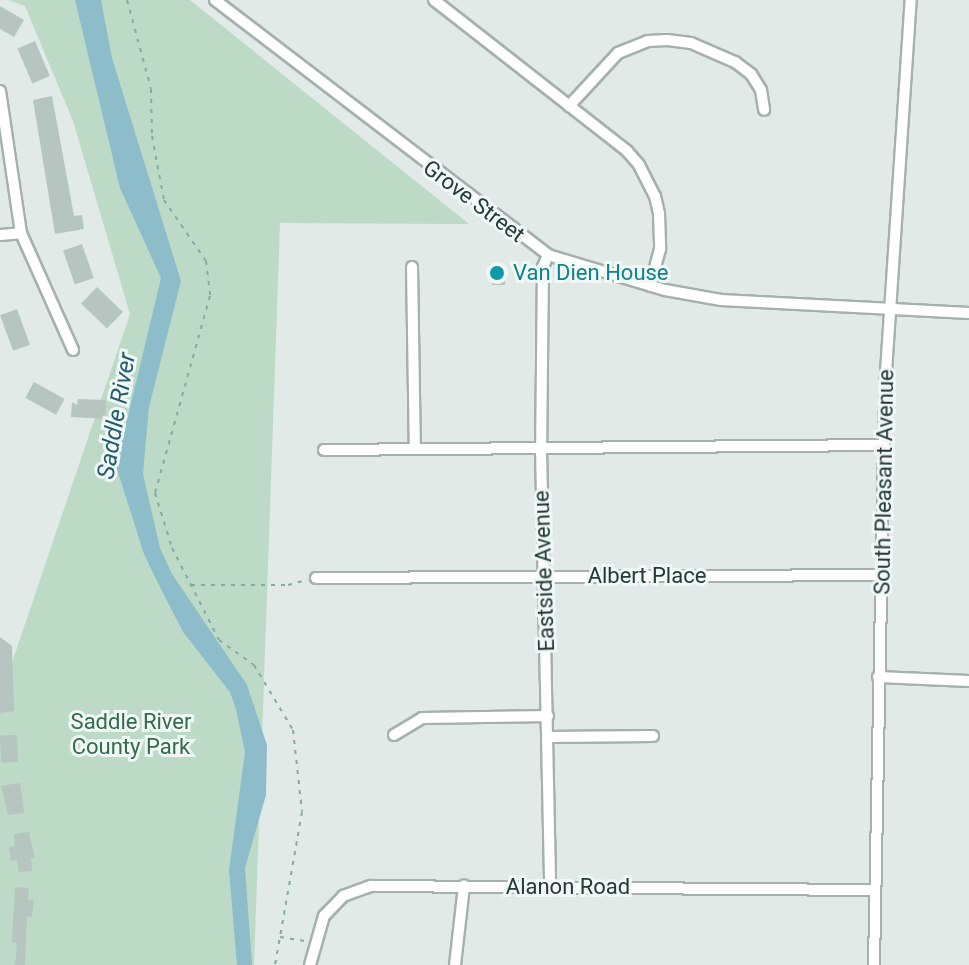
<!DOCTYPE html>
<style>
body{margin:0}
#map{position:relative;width:969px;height:965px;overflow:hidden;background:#e1eae7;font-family:Roboto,sans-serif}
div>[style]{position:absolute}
.green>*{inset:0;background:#bcdac6}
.water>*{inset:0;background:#8dbccb}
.building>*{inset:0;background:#b7c5c0;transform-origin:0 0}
.path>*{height:2px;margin-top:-1px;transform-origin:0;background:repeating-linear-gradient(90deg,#84aba2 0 4px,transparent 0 10px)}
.roads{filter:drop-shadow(2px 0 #a4b1ae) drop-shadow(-2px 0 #a4b1ae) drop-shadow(0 2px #a4b1ae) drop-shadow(0 -2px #a4b1ae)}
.minor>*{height:10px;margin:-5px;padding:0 5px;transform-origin:5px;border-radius:5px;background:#fff}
.dots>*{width:22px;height:22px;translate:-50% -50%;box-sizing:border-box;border:4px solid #f1f7f5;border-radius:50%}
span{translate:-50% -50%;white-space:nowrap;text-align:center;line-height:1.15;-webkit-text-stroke:6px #f1f7f5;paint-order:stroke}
.street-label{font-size:22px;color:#233935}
.culture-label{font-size:22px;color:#0d838f}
.left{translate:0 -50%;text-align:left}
.park-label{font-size:22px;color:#316c4d}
.water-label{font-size:24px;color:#235c6f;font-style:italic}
</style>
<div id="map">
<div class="green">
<i style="clip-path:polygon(8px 0,190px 0,469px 224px,280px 223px,254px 965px,0 965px,0 698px,130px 314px,73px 121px,25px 6px)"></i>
</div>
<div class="water">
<i style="clip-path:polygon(75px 0,101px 0,112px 58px,181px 281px,149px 407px,145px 450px,143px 474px,160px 548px,172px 574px,247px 685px,267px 745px,266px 795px,245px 868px,252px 965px,237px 965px,229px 870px,245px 752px,236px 709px,230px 692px,183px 632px,157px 581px,144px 554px,116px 466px,161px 278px,120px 188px)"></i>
</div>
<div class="building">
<i style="clip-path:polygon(0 6px,24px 20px,14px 37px,0 29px)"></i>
<i style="left:35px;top:41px;width:38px;height:19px;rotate:67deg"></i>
<i style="clip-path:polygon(52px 96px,74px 216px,82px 215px,84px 229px,55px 234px,33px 100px)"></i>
<i style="left:82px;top:244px;width:36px;height:20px;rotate:71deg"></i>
<i style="clip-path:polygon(489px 264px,505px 268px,505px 285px,492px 285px)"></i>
<i style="left:97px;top:287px;width:36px;height:23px;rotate:44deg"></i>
<i style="left:17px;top:309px;width:38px;height:18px;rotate:70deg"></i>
<i style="left:34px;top:382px;width:35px;height:18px;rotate:29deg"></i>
<i style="clip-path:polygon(78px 399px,106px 400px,105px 419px,71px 417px,72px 402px,77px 405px)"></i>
<i style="clip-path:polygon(0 637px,12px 646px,14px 711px,0 713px)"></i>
<i style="left:17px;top:735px;width:27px;height:17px;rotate:88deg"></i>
<i style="clip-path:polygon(20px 783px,24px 813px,8px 815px,1px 786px)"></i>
<i style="clip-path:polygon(29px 832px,35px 858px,31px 858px,32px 871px,19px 872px,17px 860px,11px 861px,9px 847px,15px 846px,14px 834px)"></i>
<i style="clip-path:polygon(15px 887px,29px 888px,28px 900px,34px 900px,32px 917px,27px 916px,25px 965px,15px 965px,17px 943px,12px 942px)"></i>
</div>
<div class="path">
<i style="left:127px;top:0;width:92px;rotate:74.9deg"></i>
<i style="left:151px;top:89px;width:47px;rotate:88.8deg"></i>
<i style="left:152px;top:136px;width:65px;rotate:79.4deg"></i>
<i style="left:164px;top:200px;width:74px;rotate:55.5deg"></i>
<i style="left:206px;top:261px;width:35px;rotate:83deg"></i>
<i style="left:210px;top:296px;width:205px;rotate:105.6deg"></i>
<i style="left:155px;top:493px;width:58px;rotate:72.8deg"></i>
<i style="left:172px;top:548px;width:103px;rotate:62.9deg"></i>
<i style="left:219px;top:640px;width:43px;rotate:35.5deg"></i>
<i style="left:254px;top:665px;width:76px;rotate:59deg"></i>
<i style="left:293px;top:730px;width:82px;rotate:83.7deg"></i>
<i style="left:302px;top:812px;width:155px;rotate:100deg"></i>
<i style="left:191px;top:585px;width:97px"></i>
<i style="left:288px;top:585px;width:20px;rotate:-15deg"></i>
<i style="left:280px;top:937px;width:25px;rotate:9deg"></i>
</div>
<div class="roads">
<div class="minor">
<i style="left:215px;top:0;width:419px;rotate:37.4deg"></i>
<i style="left:548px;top:255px;width:122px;rotate:16.7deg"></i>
<i style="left:665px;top:290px;width:57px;rotate:10.1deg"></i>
<i style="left:721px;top:300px;width:248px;rotate:3deg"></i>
<i style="left:434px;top:0;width:245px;rotate:38deg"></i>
<i style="left:627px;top:151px;width:18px;rotate:49deg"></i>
<i style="left:639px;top:165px;width:35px;rotate:63deg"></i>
<i style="left:655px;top:196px;width:18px;rotate:77deg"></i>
<i style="left:659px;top:214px;width:35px;rotate:88deg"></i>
<i style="left:660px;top:249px;width:38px;rotate:105deg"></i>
<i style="left:0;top:91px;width:144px;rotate:81.6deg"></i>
<i style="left:21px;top:233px;width:128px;rotate:66deg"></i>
<i style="left:569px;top:106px;width:72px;rotate:-47.2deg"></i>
<i style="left:618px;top:53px;width:32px;rotate:-22deg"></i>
<i style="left:648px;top:41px;width:19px;rotate:-3deg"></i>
<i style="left:667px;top:40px;width:24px;rotate:7deg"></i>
<i style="left:691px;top:43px;width:48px;rotate:23.4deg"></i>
<i style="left:735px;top:62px;width:20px;rotate:37deg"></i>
<i style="left:751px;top:74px;width:19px;rotate:58deg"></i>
<i style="left:761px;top:90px;width:20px;rotate:81deg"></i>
<i style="left:0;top:235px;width:21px;rotate:-5deg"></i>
<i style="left:548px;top:255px;width:13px;rotate:113deg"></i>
<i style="left:543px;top:267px;width:182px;rotate:90.6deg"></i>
<i style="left:541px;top:449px;width:438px;rotate:88.8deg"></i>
<i style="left:412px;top:267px;width:181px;rotate:89.1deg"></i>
<i style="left:324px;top:450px;width:559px;rotate:-0.51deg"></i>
<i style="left:316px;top:578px;width:566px;rotate:-0.3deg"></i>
<i style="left:878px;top:677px;width:91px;rotate:2.5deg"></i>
<i style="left:394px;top:735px;width:33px;rotate:-31deg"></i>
<i style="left:422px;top:718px;width:126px;rotate:-0.9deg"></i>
<i style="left:548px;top:737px;width:105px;rotate:-0.5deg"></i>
<i style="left:310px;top:965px;width:51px;rotate:-74.1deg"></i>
<i style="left:324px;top:916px;width:28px;rotate:-46deg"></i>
<i style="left:343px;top:896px;width:30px;rotate:-20deg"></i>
<i style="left:371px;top:886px;width:503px;rotate:0.46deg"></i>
<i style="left:455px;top:965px;width:80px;rotate:-83.5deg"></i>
<i style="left:874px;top:965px;width:578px;rotate:-88.91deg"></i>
<i style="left:885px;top:387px;width:388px;rotate:-86.2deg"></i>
</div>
</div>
<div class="dots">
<i style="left:497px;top:273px;background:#0f9aa8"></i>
</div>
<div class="street-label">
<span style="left:474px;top:201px;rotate:37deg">Grove Street</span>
<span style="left:884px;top:482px;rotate:-89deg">South Pleasant Avenue</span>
<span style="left:544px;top:571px;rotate:-92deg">Eastside Avenue</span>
<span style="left:647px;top:576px">Albert Place</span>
<span style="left:568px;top:887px">Alanon Road</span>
</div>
<div class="culture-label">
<span class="left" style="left:513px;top:273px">Van Dien House</span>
</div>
<div class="park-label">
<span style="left:131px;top:734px">Saddle River<br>County Park</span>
</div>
<div class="water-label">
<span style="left:117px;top:416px;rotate:-80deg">Saddle River</span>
</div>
</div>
